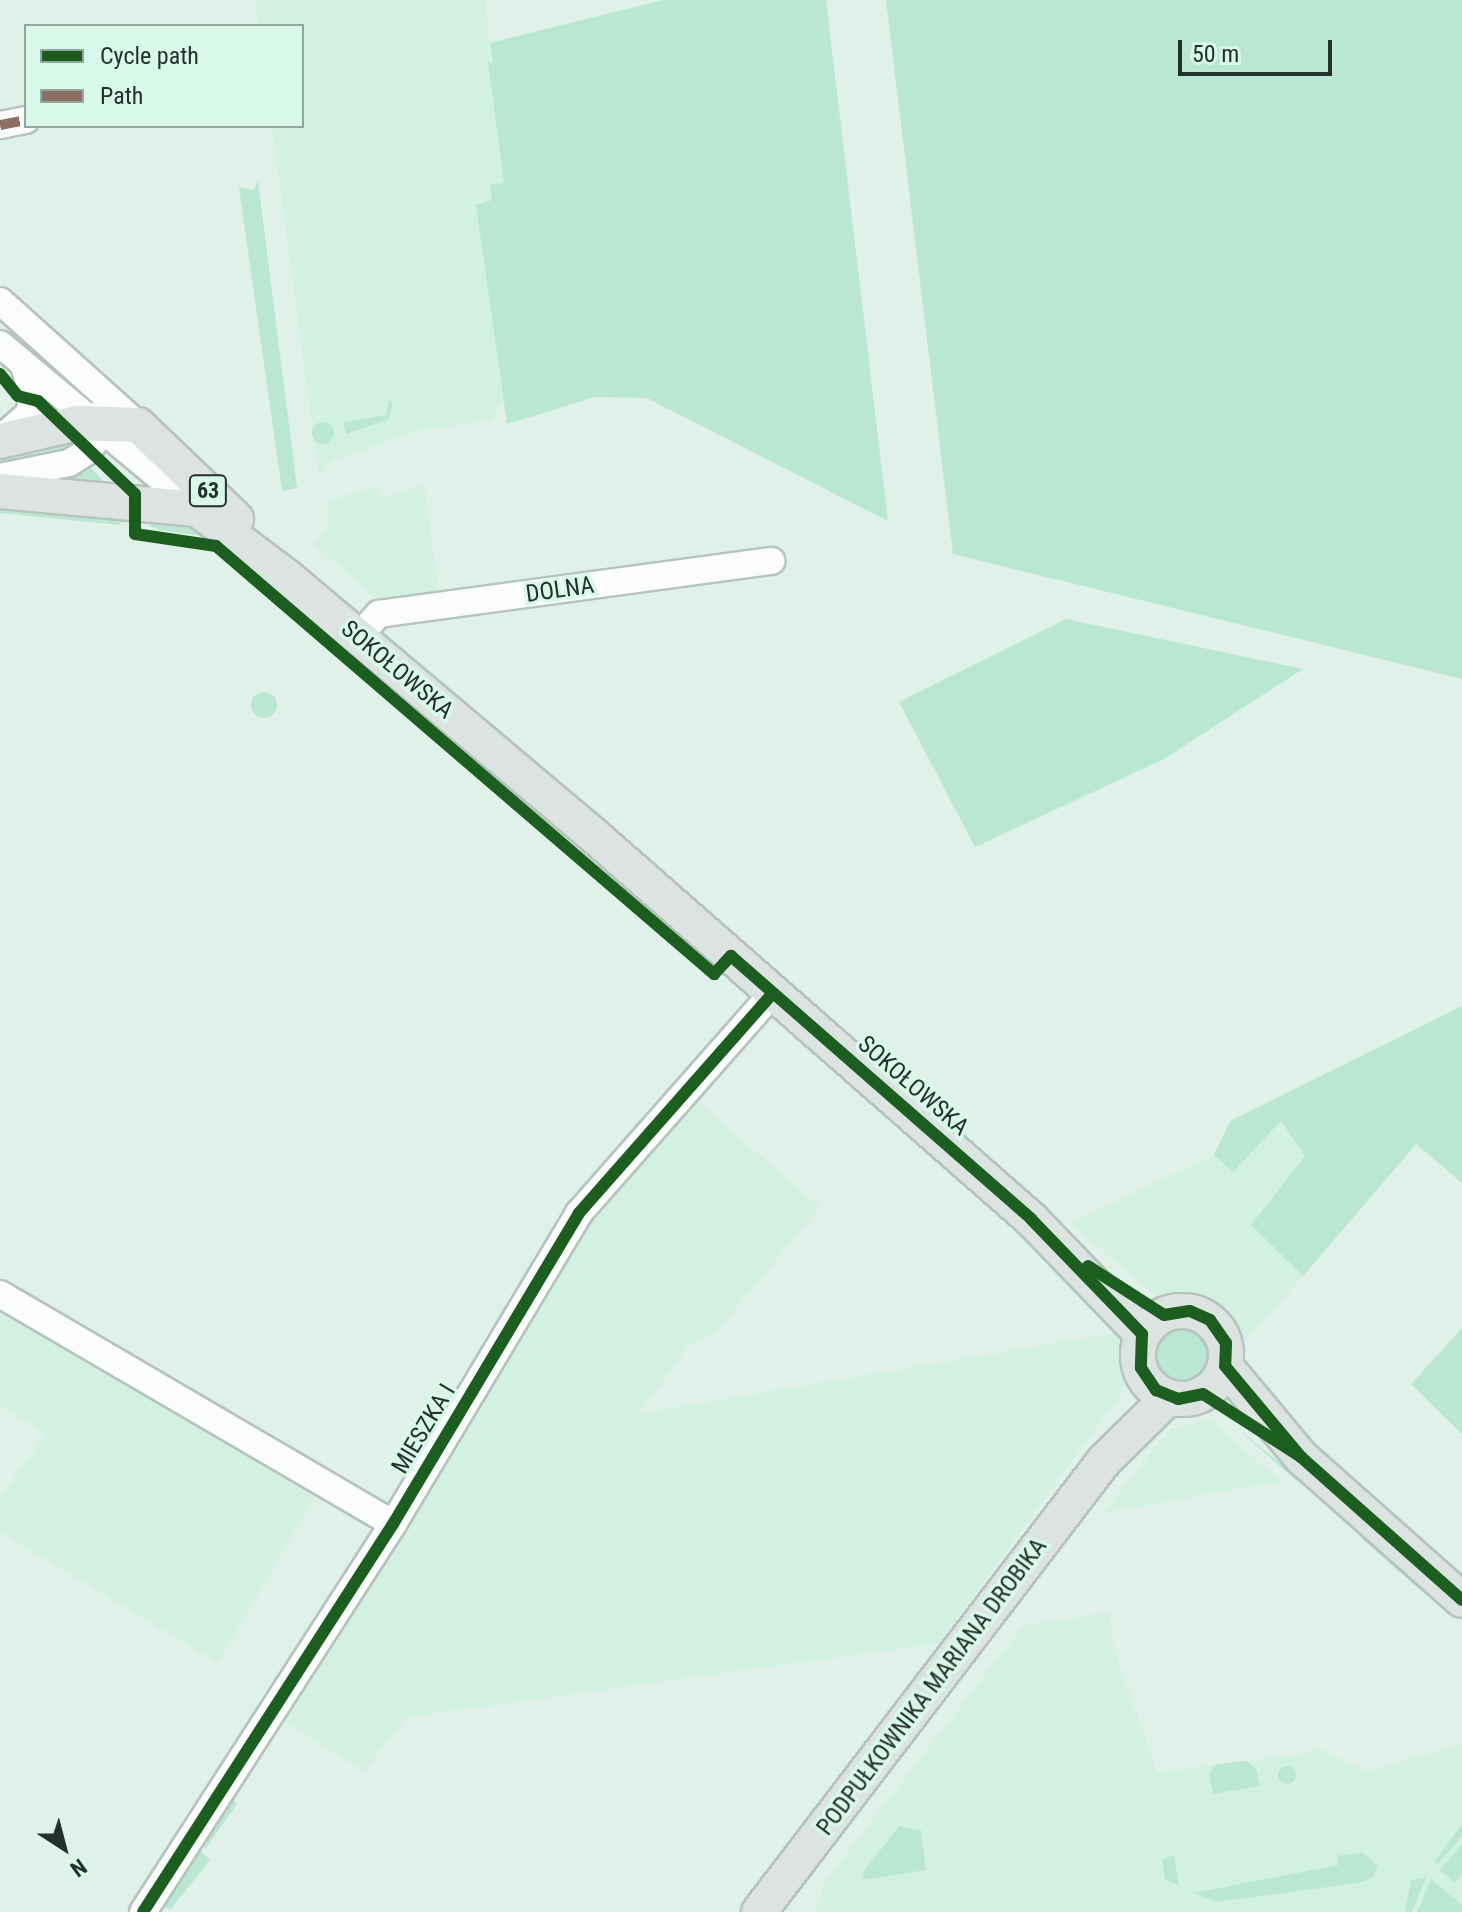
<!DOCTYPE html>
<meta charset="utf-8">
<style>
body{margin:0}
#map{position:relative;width:1462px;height:1912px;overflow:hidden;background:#dff1e8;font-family:"Roboto Condensed",sans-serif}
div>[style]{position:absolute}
.built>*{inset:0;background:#d3f1e2}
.green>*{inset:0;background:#bae7d3}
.round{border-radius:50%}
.roads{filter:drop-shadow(2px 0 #b6c4bd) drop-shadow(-2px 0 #b6c4bd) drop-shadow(0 2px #b6c4bd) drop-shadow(0 -2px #b6c4bd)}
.minor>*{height:26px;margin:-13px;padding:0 13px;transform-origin:13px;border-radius:13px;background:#fafdfc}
.major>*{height:34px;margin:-17px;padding:0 17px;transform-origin:17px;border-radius:17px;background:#dce3e0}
.major>.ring{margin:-17px;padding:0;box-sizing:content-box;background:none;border:34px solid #dce3e0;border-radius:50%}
.quiet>*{height:10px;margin-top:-5px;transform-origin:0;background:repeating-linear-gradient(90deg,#8d6e63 0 20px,transparent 0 30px)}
.cycleway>*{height:12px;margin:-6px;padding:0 6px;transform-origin:6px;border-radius:6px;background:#1b5e20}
span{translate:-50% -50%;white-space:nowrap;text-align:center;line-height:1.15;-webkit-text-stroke:7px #d8f8e9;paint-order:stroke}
.shield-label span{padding:2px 6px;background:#d8f8e9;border:2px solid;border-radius:6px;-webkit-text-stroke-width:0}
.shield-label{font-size:22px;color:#24302b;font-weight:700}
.street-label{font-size:24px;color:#24302b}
.legend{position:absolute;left:24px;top:24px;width:280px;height:104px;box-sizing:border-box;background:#d8f8e9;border:2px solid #90a89d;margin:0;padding:10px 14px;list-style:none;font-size:24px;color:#24302b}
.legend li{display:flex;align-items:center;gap:16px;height:40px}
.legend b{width:40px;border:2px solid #90a89d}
.north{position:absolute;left:24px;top:1808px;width:80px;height:80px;-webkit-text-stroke:6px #d8f8e9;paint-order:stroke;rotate:144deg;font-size:22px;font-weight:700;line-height:32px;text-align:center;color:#24302b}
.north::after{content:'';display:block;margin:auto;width:28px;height:36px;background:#24302b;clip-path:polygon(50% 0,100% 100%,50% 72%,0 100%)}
.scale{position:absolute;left:1178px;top:40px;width:154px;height:36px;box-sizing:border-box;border:4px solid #24302b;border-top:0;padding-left:10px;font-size:24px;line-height:28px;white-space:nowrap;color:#24302b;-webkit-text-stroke:6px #d8f8e9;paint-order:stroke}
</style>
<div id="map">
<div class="built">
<i style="clip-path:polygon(255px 0,485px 0,504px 183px,492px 200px,478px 203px,503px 401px,492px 420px,416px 431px,334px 460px,319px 477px,272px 126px,302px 126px,302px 26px,258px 26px)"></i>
<i style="clip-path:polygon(424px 485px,440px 600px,385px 606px,314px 544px,329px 527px,328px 501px,376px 486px,382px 499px)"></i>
<i style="clip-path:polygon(695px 1100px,820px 1207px,717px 1331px,688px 1346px,640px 1413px,1122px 1332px,1126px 1373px,1122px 1393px,939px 1643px,407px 1717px,364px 1771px,282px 1720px,581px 1233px,601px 1202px)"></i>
<i style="clip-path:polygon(1281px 1121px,1305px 1156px,1251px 1225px,1303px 1276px,1241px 1345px,1233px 1322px,1216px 1305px,1196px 1296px,1156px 1296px,1070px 1223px,1214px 1155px,1233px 1171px)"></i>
<i style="clip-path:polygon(0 1303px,316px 1495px,218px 1663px,0 1532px,0 1497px,46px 1434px,0 1405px)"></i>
<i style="clip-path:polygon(1211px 1420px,1280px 1481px,1103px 1513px,1171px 1428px)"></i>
<i style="clip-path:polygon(1110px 1612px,1113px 1645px,1157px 1772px,1305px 1754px,1316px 1747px,1367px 1772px,1462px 1743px,1462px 1912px,814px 1912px,827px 1879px,1023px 1626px)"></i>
</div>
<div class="green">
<i style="clip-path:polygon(663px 0,826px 0,888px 521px,647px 398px,595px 397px,507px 424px,476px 205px,492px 200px,490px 185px,504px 183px,488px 62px,493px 62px,490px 43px)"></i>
<i style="clip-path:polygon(886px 0,1462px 0,1462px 679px,953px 554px)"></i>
<i style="clip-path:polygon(258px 181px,297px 488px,282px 491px,239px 187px,253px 190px)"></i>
<i style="clip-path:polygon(389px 400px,393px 404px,389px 419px,346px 434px,343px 422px,386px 415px)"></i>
<i class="round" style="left:312px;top:422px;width:22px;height:22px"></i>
<i style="clip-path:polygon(59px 441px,69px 450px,0 466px,0 455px)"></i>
<i style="clip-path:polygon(86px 464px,112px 489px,38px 481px)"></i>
<i style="clip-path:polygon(0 503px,126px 517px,119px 525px,0 513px)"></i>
<i style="clip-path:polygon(149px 519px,194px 525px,209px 537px,160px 530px,150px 526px)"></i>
<i style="clip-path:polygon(1066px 619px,1303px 669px,1164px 759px,975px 847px,899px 702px)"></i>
<i class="round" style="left:251px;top:692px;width:26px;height:26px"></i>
<i style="clip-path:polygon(1462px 1006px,1462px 1183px,1416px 1144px,1303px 1276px,1251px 1225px,1305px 1156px,1281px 1121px,1233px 1172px,1214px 1155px,1230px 1121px)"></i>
<i class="round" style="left:1154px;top:1325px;width:60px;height:60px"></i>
<i style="clip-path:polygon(1462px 1328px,1462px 1434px,1411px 1384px)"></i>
<i style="clip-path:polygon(1233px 1425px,1299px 1478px,1297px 1481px)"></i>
<i style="clip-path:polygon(1367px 1534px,1428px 1590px,1426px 1595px,1362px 1539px)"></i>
<i style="clip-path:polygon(1247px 1761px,1256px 1768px,1260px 1786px,1213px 1794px,1209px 1774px,1217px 1764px)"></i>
<i class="round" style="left:1278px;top:1766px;width:18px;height:18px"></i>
<i style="clip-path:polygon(230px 1796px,237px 1804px,206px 1848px,200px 1843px)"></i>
<i style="clip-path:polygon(1462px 1824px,1462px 1836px,1438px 1864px,1434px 1862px)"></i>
<i style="clip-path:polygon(899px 1826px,921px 1830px,926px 1870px,863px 1880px,864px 1871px)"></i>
<i style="clip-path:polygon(1462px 1844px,1462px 1875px,1455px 1883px,1440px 1870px)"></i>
<i style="clip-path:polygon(198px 1848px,210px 1860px,170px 1910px,161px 1904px)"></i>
<i style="clip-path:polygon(1362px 1852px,1378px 1866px,1373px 1877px,1359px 1883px,1216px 1902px,1193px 1893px,1338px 1865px,1337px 1856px)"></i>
<i style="clip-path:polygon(1174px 1855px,1179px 1886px,1165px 1879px,1162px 1859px)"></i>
<i style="clip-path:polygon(1426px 1877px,1412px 1912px,1405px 1912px,1411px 1880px)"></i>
<i style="clip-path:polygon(1431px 1879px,1462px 1905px,1462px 1912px,1417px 1912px)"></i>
</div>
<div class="roads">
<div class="minor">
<i style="left:0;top:125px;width:26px;rotate:-11deg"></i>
<i style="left:0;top:301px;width:186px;rotate:41.9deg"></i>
<i style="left:0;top:344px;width:257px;rotate:39.9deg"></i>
<i style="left:0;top:439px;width:40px;rotate:-41deg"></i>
<i style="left:30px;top:413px;width:21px;rotate:-85deg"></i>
<i style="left:32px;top:392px;width:27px;rotate:-107deg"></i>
<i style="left:0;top:477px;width:70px;rotate:-11.5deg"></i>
<i style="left:69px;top:463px;width:22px;rotate:-32deg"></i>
<i style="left:88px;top:451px;width:15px;rotate:-53deg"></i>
<i style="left:97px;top:439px;width:27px;rotate:-80deg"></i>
<i style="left:358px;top:637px;width:31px;rotate:-48deg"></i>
<i style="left:379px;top:614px;width:396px;rotate:-7.7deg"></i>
<i style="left:0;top:1294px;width:455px;rotate:30.3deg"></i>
<i style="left:143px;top:1912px;width:462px;rotate:-57.2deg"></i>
<i style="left:393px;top:1524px;width:362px;rotate:-59.1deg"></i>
<i style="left:579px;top:1213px;width:293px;rotate:-48.6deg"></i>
</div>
<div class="major">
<i style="left:0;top:441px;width:80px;rotate:-13deg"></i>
<i style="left:78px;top:423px;width:60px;rotate:1.9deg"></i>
<i style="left:138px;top:425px;width:136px;rotate:43.8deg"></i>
<i style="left:0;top:491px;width:198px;rotate:5.2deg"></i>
<i style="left:197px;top:509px;width:113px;rotate:37.1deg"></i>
<i style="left:287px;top:577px;width:397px;rotate:40.1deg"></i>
<i style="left:591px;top:833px;width:585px;rotate:41.26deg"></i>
<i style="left:1031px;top:1219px;width:160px;rotate:46deg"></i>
<i class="ring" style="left:1138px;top:1311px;width:54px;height:54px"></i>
<i style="left:1225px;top:1366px;width:119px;rotate:50.1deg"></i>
<i style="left:1301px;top:1457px;width:215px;rotate:41.6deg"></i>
<i style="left:759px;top:1912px;width:568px;rotate:-52.59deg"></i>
<i style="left:1104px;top:1461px;width:91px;rotate:-44.6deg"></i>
</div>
</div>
<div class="quiet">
<i style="left:0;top:125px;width:26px;rotate:-11deg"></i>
</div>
<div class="cycleway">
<i style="left:0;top:374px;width:28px;rotate:51deg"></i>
<i style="left:18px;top:396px;width:21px;rotate:14deg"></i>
<i style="left:38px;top:401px;width:134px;rotate:43.8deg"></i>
<i style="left:135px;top:494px;width:40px;rotate:90deg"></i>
<i style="left:135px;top:534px;width:82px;rotate:8.4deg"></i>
<i style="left:216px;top:546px;width:657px;rotate:40.68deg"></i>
<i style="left:714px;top:974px;width:25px;rotate:-47deg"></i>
<i style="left:731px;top:956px;width:399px;rotate:41.2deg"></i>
<i style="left:1031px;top:1219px;width:160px;rotate:46deg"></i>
<i style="left:1142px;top:1334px;width:34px;rotate:92deg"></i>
<i style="left:1141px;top:1368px;width:27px;rotate:56deg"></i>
<i style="left:1156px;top:1390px;width:24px;rotate:22deg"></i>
<i style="left:1178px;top:1399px;width:25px;rotate:-11deg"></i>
<i style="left:1203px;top:1394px;width:117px;rotate:32.7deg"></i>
<i style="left:1088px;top:1266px;width:90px;rotate:32.8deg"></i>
<i style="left:1164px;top:1315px;width:26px;rotate:-9deg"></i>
<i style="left:1190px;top:1311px;width:22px;rotate:24deg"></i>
<i style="left:1210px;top:1320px;width:28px;rotate:55deg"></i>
<i style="left:1226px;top:1343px;width:23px;rotate:92deg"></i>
<i style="left:1225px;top:1366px;width:119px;rotate:50.1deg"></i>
<i style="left:1301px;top:1457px;width:215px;rotate:41.6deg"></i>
<i style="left:143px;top:1912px;width:462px;rotate:-57.2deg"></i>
<i style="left:393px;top:1524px;width:362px;rotate:-59.1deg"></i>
<i style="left:579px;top:1213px;width:293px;rotate:-48.6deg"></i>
</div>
<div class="shield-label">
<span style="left:208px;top:491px">63</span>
</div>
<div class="street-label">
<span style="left:560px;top:590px;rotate:-8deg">DOLNA</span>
<span style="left:397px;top:670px;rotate:40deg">SOKOŁOWSKA</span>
<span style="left:913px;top:1086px;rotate:41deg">SOKOŁOWSKA</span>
<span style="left:424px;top:1429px;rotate:-59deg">MIESZKA I</span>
<span style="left:932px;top:1687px;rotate:-53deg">PODPUŁKOWNIKA MARIANA DROBIKA</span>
</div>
<ul class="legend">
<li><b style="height:10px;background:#1b5e20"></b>Cycle path</li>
<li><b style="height:10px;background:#8d6e63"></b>Path</li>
</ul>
<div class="north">N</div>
<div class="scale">50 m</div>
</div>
